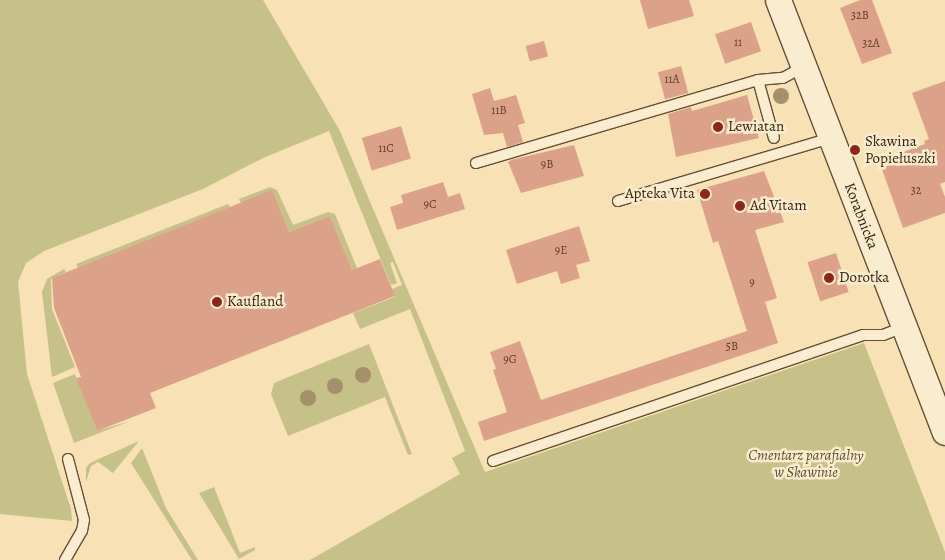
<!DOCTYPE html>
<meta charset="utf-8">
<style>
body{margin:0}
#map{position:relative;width:945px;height:560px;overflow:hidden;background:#f8e2b5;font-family:Alegreya,serif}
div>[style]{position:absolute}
.green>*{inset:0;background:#c5c188}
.building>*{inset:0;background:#dca189;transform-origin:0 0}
.roads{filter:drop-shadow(1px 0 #654e35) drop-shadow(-1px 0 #654e35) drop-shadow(0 1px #654e35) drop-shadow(0 -1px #654e35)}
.service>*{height:10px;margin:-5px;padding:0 5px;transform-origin:5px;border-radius:5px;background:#faeccf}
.tertiary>*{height:25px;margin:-12.5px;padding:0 12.5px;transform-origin:12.5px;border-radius:12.5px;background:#faeccf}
.trees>*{width:16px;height:16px;margin:-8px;border-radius:50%;background:#a4916c}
.dots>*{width:14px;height:14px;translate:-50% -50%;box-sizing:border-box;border:2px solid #faeccf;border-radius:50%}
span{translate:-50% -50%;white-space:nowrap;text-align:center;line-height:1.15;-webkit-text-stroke:5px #faeccf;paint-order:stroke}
.number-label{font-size:12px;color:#5e3d2a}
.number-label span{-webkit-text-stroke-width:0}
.poi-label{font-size:15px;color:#341c0a}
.left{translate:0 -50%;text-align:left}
.right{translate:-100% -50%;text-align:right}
.street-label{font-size:15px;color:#341c0a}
.park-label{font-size:15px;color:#604e30;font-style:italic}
</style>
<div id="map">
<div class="green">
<i style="clip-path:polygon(0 0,263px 0,340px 131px,485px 472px,864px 343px,945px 552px,945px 560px,310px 560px,460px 474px,452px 458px,465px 451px,410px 309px,360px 329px,353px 313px,395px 297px,392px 289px,402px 285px,393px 262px,390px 263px,397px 283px,391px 285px,329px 131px,263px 158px,203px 189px,44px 251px,26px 263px,18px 282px,27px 374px,71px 509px,72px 521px,0 514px)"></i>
<i style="clip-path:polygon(270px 187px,277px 190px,293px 225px,328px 212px,335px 214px,357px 268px,352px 270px,330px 216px,289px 232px,272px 191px,241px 203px,239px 199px)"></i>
<i style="clip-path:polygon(228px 204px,230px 207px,78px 268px,76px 264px)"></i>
<i style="clip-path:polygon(64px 269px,66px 272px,51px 279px,52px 309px,75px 367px,52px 377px,42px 292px,47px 279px)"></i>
<i style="clip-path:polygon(369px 344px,412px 454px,408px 455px,385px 397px,288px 436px,271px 394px,274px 383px)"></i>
<i style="clip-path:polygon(75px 374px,97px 431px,130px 421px,74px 443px,53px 383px)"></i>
<i style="clip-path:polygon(139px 441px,113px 473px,98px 462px,91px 466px,86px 482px,86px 468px,90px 463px)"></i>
<i style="clip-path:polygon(142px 448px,166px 508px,198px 560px,192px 560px,131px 463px)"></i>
<i style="clip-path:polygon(214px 487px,240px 553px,255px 547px,255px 550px,239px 559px,199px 493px)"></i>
</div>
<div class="building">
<i style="clip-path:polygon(640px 0,689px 0,694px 16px,648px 29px)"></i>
<i style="clip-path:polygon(860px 0,872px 0,892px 53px,862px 64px,840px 8px)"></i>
<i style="left:751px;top:22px;width:31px;height:38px;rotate:71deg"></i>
<i style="left:544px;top:41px;width:16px;height:19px;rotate:75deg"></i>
<i style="left:681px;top:66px;width:28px;height:24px;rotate:75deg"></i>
<i style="clip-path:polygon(945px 81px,945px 182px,940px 184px,945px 197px,945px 213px,903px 228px,879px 161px,925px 144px,924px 141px,929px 139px,912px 93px)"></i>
<i style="clip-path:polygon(490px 88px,494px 101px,516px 95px,525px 123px,518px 125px,523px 142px,507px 147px,503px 133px,484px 135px,472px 94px)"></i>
<i style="clip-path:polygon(747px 95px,759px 138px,676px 157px,668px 114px,691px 107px,692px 111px)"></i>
<i style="left:401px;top:126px;width:34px;height:41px;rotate:73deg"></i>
<i style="clip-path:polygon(574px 145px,584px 176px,521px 193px,508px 162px,511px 160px)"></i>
<i style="clip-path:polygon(764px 171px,784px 222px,755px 230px,777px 298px,765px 302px,778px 343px,484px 441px,478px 422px,507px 412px,493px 370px,496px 369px,490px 352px,520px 341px,541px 400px,747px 331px,718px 241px,713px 243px,697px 190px)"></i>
<i style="clip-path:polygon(443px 182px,448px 197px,460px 193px,465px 209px,397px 230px,390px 207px,403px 203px,401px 195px)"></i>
<i style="clip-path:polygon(272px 190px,289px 232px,330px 216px,352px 270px,380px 259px,395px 296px,150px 393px,156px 408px,97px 431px,76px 378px,81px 377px,54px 308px,52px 278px)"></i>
<i style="clip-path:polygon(579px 226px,590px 261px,576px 265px,580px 278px,561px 284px,557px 271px,517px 284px,506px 250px)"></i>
<i style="left:836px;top:253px;width:41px;height:30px;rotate:72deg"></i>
</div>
<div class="roads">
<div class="service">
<i style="left:758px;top:80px;width:60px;rotate:74.6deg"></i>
<i style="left:476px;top:163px;width:294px;rotate:-16.4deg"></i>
<i style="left:758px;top:80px;width:25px;rotate:-5deg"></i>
<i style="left:783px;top:78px;width:23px;rotate:-29deg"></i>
<i style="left:618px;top:201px;width:222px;rotate:-16.5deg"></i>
<i style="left:493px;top:461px;width:391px;rotate:-18.8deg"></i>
<i style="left:863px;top:335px;width:20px"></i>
<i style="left:883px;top:335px;width:22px;rotate:-21deg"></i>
<i style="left:65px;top:560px;width:34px;rotate:-60deg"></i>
<i style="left:82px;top:531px;width:11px;rotate:-80deg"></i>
<i style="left:84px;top:520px;width:63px;rotate:-104.7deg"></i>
</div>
<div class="tertiary">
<i style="left:778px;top:0;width:463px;rotate:68.9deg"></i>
</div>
</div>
<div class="trees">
<i style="left:781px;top:96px"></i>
<i style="left:363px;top:375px"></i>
<i style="left:335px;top:386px"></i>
<i style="left:308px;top:398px"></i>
</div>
<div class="dots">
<i style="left:718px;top:127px;background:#8f2418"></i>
<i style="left:855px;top:150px;background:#8f2418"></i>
<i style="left:705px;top:194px;background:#8f2418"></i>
<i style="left:740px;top:206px;background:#8f2418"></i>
<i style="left:829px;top:278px;background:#8f2418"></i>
<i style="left:217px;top:302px;background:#8f2418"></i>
</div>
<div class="number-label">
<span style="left:860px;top:16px">32B</span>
<span style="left:738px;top:43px">11</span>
<span style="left:871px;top:44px">32A</span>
<span style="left:672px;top:80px">11A</span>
<span style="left:499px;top:111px">11B</span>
<span style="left:386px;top:149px">11C</span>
<span style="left:547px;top:165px">9B</span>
<span style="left:916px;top:191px">32</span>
<span style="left:430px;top:205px">9C</span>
<span style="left:561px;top:251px">9E</span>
<span style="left:752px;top:283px">9</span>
<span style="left:732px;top:347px">5B</span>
<span style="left:510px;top:360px">9G</span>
</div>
<div class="poi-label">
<span class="left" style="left:728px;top:127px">Lewiatan</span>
<span class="left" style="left:865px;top:150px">Skawina<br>Popiełuszki</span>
<span class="right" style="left:695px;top:194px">Apteka Vita</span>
<span class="left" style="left:750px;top:206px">Ad Vitam</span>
<span class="left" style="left:839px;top:278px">Dorotka</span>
<span class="left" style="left:227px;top:302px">Kaufland</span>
</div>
<div class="street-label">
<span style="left:861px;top:216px;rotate:69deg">Korabnicka</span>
</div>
<div class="park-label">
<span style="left:806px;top:464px">Cmentarz parafialny<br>w Skawinie</span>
</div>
</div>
